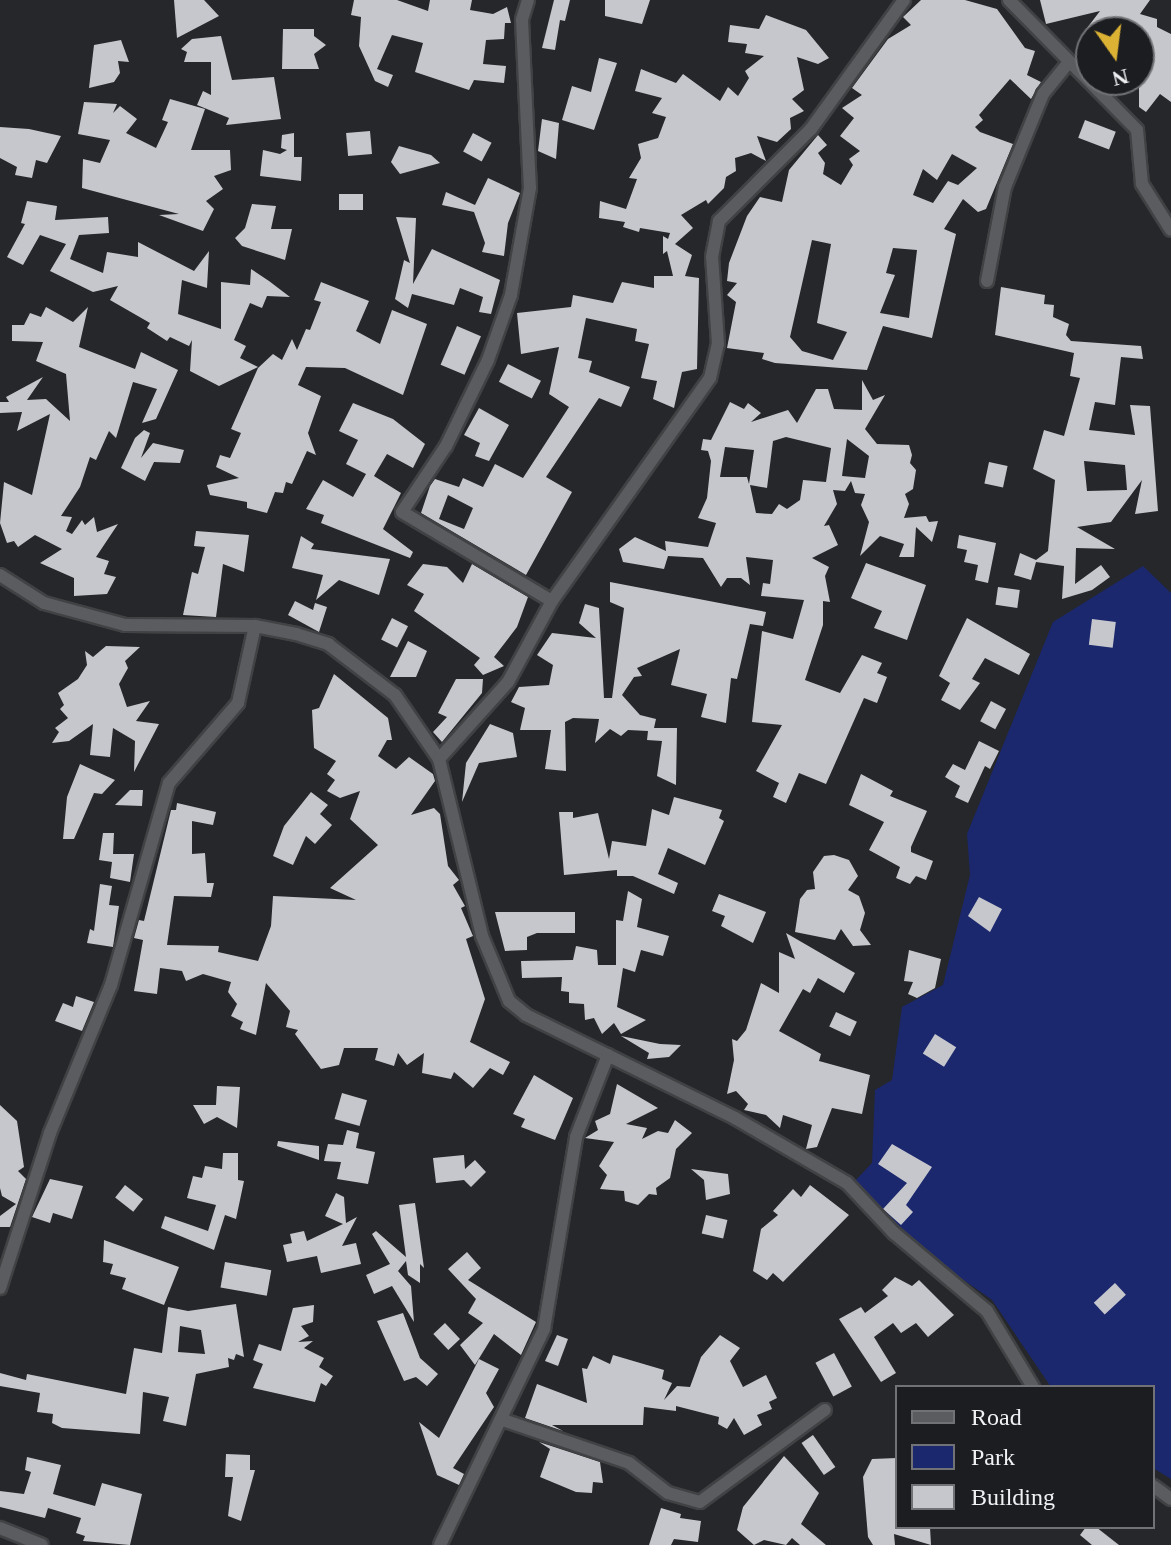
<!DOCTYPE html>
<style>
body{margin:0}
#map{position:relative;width:1171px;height:1545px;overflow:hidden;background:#25272a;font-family:Georgia,serif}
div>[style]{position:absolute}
.green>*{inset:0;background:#1c286d}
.building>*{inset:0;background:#c5c7cc;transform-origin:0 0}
.roads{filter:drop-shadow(2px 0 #404244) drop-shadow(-2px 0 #404244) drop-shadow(0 2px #404244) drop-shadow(0 -2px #404244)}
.street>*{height:12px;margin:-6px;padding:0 6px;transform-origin:6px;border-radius:6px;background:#5b5c60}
span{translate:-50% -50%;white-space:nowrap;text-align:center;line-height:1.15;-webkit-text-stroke:8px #1c1d21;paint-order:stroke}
.legend{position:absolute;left:895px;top:1385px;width:260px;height:144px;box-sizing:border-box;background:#1c1d21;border:2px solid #717275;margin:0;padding:10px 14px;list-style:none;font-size:24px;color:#f0f1f3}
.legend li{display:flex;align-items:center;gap:16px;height:40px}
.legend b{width:40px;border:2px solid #717275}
.north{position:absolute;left:1075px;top:16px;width:80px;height:80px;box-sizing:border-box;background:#1c1d21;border:2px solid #717275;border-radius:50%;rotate:166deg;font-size:22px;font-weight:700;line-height:32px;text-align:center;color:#f0f1f3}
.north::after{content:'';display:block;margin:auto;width:28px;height:36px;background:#dbb233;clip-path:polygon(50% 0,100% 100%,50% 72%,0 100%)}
</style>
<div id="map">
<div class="green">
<i style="clip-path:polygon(1143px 566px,1171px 593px,1171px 1479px,1153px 1468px,1153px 1387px,1051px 1387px,992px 1300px,901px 1236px,852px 1184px,872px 1163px,875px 1090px,892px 1080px,902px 1007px,943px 985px,970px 875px,967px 834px,1053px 622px)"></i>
</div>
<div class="building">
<i style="clip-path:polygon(174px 0,204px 0,219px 16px,177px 38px)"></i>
<i style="clip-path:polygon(354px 0,397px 0,428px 11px,430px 0,472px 0,470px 10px,493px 14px,507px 7px,511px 23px,505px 23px,504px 39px,486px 40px,483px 64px,506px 66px,504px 83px,474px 80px,469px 90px,415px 72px,423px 43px,392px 35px,377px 69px,393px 75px,388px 87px,375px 81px,359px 46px,361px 17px,351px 15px)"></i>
<i style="clip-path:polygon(554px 0,570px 0,565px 21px,560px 20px,555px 50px,542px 48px)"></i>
<i style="clip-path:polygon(605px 0,650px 0,642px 24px,605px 16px)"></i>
<i style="clip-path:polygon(evenodd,921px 0,965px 0,997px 9px,1025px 48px,1035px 51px,1027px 75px,1041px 82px,1031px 99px,1010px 79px,979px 115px,983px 120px,975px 127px,980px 132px,1013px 144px,986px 209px,978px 212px,963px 199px,944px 229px,956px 234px,932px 338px,883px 326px,867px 370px,775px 363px,762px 359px,764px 353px,727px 348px,736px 302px,727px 295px,737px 283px,727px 281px,729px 263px,747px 216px,760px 197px,782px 202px,789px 170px,818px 135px,827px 145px,818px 153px,825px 163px,823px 174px,841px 185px,853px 165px,849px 159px,860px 151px,840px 136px,854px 118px,842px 108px,862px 95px,852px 88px,888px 39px,911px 25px,903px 17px,921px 0,952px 154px,977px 168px,958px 185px,948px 181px,933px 203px,913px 195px,923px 169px,937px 180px,952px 154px,921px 0,812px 240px,831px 244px,817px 323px,847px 332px,833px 360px,802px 351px,790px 337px,812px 240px,921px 0,893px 248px,917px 250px,909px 318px,880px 313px,895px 275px,886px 273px,893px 248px)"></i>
<i style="clip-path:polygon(1040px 0,1150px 0,1140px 14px,1157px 19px,1157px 27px,1171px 34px,1171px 102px,1160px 94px,1146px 112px,1139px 107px,1139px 32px,1084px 32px,1100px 11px,1046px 24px)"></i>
<i style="clip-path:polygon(evenodd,766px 15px,806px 30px,829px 58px,818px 64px,797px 57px,804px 90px,792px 99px,804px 111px,790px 118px,791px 129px,777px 142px,757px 136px,766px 161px,751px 153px,735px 158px,736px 171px,726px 177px,724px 188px,708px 204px,706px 200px,681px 215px,693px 228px,675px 244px,692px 255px,685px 276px,699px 278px,697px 369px,682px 372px,674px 408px,653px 399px,657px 381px,641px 378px,649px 344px,635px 341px,637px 329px,586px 318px,578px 358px,592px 361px,589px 372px,630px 387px,621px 407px,599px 398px,546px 477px,572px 492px,526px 575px,421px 513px,430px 486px,435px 479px,459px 487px,463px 478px,483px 487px,495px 464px,523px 478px,569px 407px,549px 394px,559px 347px,521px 354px,517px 313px,571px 307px,573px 295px,613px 303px,622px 282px,654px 288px,654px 276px,673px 276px,667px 251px,663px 254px,663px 236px,668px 239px,670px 233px,640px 228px,639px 232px,623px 227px,625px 222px,599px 218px,600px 201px,626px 209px,637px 179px,629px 178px,641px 158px,638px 144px,658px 138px,666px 117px,652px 113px,662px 98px,635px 91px,641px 69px,676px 83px,683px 74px,720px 101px,728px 87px,738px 96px,749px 78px,745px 71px,764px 56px,745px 53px,747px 44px,728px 42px,730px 25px,759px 29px,766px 15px,448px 495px,473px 508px,464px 529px,439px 519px,448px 495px)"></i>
<i style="clip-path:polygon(283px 29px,314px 29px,314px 36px,326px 45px,314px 54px,319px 69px,282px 69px)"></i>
<i style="clip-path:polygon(221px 36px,232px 80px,274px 77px,281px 119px,226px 125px,229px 118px,197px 105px,203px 91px,211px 95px,211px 62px,184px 62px,187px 52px,181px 49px,192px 39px)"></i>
<i style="clip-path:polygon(121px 40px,129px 62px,118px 61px,120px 73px,114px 82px,89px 88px,94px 45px)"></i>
<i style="clip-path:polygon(599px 58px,617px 63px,594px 130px,562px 120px,572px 86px,591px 92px)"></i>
<i style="clip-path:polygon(170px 99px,205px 109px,191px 150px,230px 150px,231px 170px,214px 176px,223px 189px,206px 201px,214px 209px,203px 231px,159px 215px,179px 214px,82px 188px,83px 159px,100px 163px,110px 140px,78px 134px,84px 102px,117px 104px,113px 113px,120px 106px,137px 119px,126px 133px,156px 148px,168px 122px,162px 120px)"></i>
<i style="clip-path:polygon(542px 119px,559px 123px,556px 159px,538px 151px)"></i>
<i style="left:1085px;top:120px;width:33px;height:19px;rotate:21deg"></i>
<i style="clip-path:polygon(0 127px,29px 129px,61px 136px,47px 163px,36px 160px,32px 178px,15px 175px,17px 167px,0 158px)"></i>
<i style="left:370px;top:131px;width:23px;height:24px;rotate:85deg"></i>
<i style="clip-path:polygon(294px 133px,294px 157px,302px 157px,301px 181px,260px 176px,263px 150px,280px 154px,287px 150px,281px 148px,282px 135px)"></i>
<i style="left:473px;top:133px;width:21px;height:21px;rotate:28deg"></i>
<i style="clip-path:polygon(399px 146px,431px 155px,440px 163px,400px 174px,391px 162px)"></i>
<i style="clip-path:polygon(488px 178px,520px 193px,508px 223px,504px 256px,482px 252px,485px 243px,474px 212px,442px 205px,446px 192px,475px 205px)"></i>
<i style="left:339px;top:194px;width:24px;height:16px"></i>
<i style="clip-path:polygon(27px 201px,57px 206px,55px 220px,108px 217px,109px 233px,79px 235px,70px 259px,103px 273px,107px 252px,138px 257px,138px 242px,194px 271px,209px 251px,207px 288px,182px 280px,178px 314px,221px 329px,221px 282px,250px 285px,251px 269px,269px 281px,290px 297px,267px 296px,262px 308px,250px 303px,234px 340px,246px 346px,240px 358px,258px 367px,219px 386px,190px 371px,192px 340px,189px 346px,170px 337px,167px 341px,147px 328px,150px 323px,110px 300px,118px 286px,93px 292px,50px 271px,66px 244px,40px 235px,23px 265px,7px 257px,25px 224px,21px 223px)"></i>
<i style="clip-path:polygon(252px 204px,276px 206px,271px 229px,292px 229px,285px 260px,242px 246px,235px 238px,245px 228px)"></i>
<i style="clip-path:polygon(396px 217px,416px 218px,413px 284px,432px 249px,500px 280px,491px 314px,479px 312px,483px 297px,460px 288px,454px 305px,412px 294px,408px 308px,395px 299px,404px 260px,410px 263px)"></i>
<i style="clip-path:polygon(321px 282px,369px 301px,356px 331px,380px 344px,392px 310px,427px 324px,403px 395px,345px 368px,306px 367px,298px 385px,321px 396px,308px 433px,316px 455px,307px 451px,292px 484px,286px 482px,283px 493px,275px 492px,267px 513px,247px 508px,247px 502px,210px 495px,207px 485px,239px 478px,216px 467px,220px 455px,230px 458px,241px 433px,231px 429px,258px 368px,273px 354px,282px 360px,292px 339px,297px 350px,306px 329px,310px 330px,321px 302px,314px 300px)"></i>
<i style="clip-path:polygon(evenodd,1001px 287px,1045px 295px,1044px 304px,1054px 305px,1053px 317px,1069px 324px,1066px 335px,1071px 341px,1141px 346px,1143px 359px,1121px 357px,1115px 405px,1095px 402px,1089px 430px,1135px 435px,1130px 405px,1150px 406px,1158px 511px,1135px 514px,1142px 480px,1111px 522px,1077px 527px,1115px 549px,1076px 548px,1075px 584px,1101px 565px,1110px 577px,1092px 590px,1062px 599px,1064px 566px,1036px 562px,1031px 580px,1014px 575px,1020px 553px,1036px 560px,1048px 551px,1055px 480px,1033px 469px,1044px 430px,1064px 436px,1080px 378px,1070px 376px,1074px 353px,995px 335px,1001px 287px,1084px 461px,1125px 465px,1127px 490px,1087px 491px,1084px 461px)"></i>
<i style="clip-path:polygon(46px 307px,73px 322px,88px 307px,79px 347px,135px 369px,141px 352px,178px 370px,156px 419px,142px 423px,157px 389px,133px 382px,116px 438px,109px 431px,96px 460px,90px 457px,80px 487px,61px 516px,72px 517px,66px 531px,72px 534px,82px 520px,85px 525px,94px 517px,97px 532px,118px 524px,96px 557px,109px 561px,104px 574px,116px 577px,107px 594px,74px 596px,74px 578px,40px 563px,62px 549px,35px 535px,18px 547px,14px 541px,7px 543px,0 523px,4px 482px,32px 495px,50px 414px,17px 431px,22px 412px,0 413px,0 402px,9px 402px,6px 397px,43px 377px,27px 400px,46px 399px,70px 421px,66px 374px,36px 361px,43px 342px,12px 341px,12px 325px,24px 325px,30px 313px,41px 317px)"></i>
<i style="left:457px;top:326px;width:26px;height:42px;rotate:23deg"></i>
<i style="left:508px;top:364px;width:37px;height:20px;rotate:27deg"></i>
<i style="clip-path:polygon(evenodd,862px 380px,873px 400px,885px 395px,865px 429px,877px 444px,909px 445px,912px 455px,910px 463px,916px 470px,913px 489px,905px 494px,909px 504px,904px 518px,926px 516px,929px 522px,938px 521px,932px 542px,916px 527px,914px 557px,899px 557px,904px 544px,880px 536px,860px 556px,869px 522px,861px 505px,865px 494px,855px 493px,851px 481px,845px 491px,833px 490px,837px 504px,824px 526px,829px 525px,838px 545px,812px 558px,829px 567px,825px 576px,830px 602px,823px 601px,823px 625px,805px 680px,840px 693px,862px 655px,882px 663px,877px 673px,887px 677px,877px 703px,864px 698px,826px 784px,799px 773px,786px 803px,773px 797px,779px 783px,756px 771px,782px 725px,752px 722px,762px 631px,793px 639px,804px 600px,761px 596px,763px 583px,770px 584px,773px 560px,746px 557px,750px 585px,741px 578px,727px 578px,721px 587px,703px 558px,668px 556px,664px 569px,623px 562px,619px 549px,635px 537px,666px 551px,665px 541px,708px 547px,716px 523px,698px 518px,707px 498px,711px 461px,708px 451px,701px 450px,703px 439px,711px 440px,730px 402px,744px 409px,748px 403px,761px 413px,751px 422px,788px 410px,797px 423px,816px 389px,828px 389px,834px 409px,862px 410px,862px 380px,786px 437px,831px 448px,826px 482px,803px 480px,800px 500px,787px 509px,779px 504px,772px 514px,756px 513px,750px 485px,767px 488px,773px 441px,786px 437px,862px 380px,847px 439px,869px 456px,865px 478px,842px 476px,847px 439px,862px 380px,725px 447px,754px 450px,749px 484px,747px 477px,720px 477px,725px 447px)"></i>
<i style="clip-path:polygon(353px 403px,393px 419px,425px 444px,413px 468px,387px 454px,374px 476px,401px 493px,383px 529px,413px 552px,410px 558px,321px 523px,324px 515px,306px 509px,323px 480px,353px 497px,366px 474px,346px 464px,358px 440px,339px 431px)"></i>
<i style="clip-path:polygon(479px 408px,509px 425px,489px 461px,475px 456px,480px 443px,464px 435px)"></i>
<i style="clip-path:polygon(144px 430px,150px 433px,141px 458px,153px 443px,184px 450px,180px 463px,154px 462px,145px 481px,121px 468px,135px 438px)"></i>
<i style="left:989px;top:462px;width:19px;height:22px;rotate:12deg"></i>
<i style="clip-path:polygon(196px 531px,249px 535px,244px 572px,223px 564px,216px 617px,183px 615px,192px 572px,198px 574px,205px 547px,194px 546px)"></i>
<i style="clip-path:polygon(959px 535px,996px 543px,988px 583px,975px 580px,978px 565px,964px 562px,967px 550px,957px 548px)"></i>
<i style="clip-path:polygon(301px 536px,314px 544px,311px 549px,390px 559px,379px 595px,339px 580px,316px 600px,323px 575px,292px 568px)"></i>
<i style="clip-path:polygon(866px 563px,926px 585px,907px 640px,874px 628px,882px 611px,851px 598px)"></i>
<i style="clip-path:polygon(472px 564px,528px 597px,517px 627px,494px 657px,504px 666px,483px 675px,474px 665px,480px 658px,414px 611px,424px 594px,407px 585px,423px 564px,447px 567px,463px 583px)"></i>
<i style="clip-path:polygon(610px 582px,766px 612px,763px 626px,750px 624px,737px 679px,731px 678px,726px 723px,701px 717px,707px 694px,671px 685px,680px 649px,637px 668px,642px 676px,634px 677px,622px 695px,640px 715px,656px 719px,654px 728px,677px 728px,676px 785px,657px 776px,662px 741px,647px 740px,648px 731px,628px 730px,621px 736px,610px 729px,595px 743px,599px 719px,573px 718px,565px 722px,566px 771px,545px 769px,551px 730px,520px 730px,525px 708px,511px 702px,519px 687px,549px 685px,553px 665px,537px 655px,552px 633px,596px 638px,579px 623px,585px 604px,599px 608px,604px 698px,612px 698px,624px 608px,610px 602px)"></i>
<i style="left:998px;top:587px;width:22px;height:18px;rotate:8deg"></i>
<i style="clip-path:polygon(295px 601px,313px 610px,315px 603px,327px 607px,319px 632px,288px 615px)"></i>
<i style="left:392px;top:618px;width:18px;height:24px;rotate:27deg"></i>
<i style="clip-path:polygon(967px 618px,1030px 654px,1019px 675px,985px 658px,972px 679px,980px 683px,960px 710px,941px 700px,950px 683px,939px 676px)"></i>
<i style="left:1092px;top:619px;width:24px;height:26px;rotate:7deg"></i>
<i style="clip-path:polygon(408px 641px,427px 651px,416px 677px,390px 677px)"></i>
<i style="clip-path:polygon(106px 646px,140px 647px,125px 661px,128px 668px,119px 684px,127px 707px,150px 701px,136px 721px,159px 724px,134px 772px,135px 741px,113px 728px,110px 757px,90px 755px,93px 724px,69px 741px,52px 743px,59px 732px,55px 728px,68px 718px,60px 709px,64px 705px,58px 693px,78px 679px,87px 665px,85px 651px,93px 657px)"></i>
<i style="clip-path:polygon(334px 674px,388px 718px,392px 740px,387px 740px,378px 756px,396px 769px,409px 757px,433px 774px,435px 781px,411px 815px,434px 808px,440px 814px,448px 866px,459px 880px,453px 885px,465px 906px,461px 908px,473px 936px,466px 939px,485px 999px,470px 1042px,510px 1062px,503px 1075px,490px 1068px,473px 1088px,454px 1072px,451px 1079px,422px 1073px,424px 1053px,407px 1065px,398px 1053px,394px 1066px,375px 1060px,378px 1048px,344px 1048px,339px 1065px,321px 1069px,295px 1034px,298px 1030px,286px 1027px,290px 1011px,266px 983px,256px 1035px,240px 1029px,243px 1022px,231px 1016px,237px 1004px,228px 992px,231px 982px,203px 974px,186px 981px,182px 971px,160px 968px,157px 994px,134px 991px,143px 940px,134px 938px,139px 920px,144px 921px,171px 810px,176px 810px,177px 803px,216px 812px,213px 825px,192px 821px,192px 854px,205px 853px,207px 883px,214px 883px,211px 897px,174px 896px,167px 945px,219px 946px,218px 952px,258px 961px,271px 926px,273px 896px,356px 900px,330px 888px,378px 845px,350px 819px,360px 791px,340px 798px,327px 791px,335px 780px,327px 774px,336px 761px,314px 748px,312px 710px,319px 708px)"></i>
<i style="clip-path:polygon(456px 679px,483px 679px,482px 693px,442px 742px,433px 732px,447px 717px,438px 713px)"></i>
<i style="left:991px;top:701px;width:17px;height:23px;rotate:28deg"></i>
<i style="clip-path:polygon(490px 724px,513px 733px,517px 757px,479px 763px,462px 802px,466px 763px)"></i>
<i style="clip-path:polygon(979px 741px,999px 751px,990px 769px,985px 766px,968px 803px,955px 797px,960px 786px,945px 777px,953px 764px,965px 770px)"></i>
<i style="clip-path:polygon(80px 764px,115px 780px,102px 794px,94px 793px,74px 839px,63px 839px,67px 797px)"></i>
<i style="clip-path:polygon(861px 774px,893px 791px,890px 796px,927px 811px,911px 847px,911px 852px,933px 861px,926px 880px,916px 876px,910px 884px,896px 878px,900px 867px,869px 850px,884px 822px,849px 805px)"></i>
<i style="clip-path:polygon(130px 790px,143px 790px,142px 806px,115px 805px)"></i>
<i style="clip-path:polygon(311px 792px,328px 805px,320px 814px,332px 825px,315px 844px,306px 836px,293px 865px,273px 856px,284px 826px)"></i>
<i style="clip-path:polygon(674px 797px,722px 810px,719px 818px,724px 821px,705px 865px,668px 848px,658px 874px,678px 883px,674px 894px,633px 876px,617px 876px,617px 870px,564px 875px,559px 812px,573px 812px,573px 818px,598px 813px,609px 859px,612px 841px,646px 846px,652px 809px,669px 815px)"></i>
<i style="clip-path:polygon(103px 833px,114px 833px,113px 854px,134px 854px,130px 882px,110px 878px,112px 862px,99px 860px)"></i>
<i style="clip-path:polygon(834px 855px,849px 860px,858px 876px,848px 890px,859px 896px,865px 913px,860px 930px,871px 945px,853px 946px,841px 929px,835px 940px,795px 932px,800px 899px,807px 890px,815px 889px,813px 872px,824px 856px)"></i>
<i style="clip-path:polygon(100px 884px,112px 886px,109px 905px,119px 906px,113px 947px,87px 943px,90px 929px,94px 931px)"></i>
<i style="clip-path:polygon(628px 891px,642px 899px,637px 927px,669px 936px,663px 956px,641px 950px,635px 972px,623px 968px,617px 1007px,646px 1020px,621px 1034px,614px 1023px,602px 1034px,594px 1018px,585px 1020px,584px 1004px,569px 1003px,569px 992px,561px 991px,562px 977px,522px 978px,521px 961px,573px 960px,576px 946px,597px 950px,598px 965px,616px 965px,616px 920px,623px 921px)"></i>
<i style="clip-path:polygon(719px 894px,766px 912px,753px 943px,721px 926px,725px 916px,712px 911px)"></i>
<i style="clip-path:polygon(979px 897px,1002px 909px,990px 932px,968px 916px)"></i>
<i style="clip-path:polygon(495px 912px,575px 912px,575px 933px,537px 933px,527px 937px,527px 950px,505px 951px)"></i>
<i style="clip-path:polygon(786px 933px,855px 973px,844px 993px,818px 978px,810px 993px,803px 989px,779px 1031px,821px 1054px,819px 1061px,870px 1075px,862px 1114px,832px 1108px,817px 1147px,806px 1149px,812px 1125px,783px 1115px,780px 1128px,766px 1115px,744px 1110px,748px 1104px,736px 1091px,727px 1094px,734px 1060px,732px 1039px,737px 1041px,746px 1030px,761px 983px,779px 993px,779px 952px,795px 959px)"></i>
<i style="clip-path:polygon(909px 950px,941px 959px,935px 988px,917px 998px,908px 994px,913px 982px,904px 981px)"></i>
<i style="clip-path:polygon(76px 996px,94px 1002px,82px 1031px,55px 1021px,63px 1003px,73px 1007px)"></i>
<i style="left:836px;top:1012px;width:23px;height:16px;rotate:25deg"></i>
<i style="left:935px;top:1034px;width:25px;height:23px;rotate:32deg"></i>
<i style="clip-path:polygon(621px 1036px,660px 1044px,681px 1045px,669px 1057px,647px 1059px,649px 1053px)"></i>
<i style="clip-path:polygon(534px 1075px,573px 1098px,555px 1140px,521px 1127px,525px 1119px,513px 1114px)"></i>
<i style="clip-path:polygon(617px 1084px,658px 1108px,626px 1124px,647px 1128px,642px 1139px,658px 1131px,668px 1133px,675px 1120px,692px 1133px,676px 1149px,670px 1178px,656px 1188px,657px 1195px,649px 1194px,638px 1205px,625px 1201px,624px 1191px,600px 1189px,607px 1175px,599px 1166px,614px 1142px,585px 1138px,598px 1130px,595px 1121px,610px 1114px)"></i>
<i style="clip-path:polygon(217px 1086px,240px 1087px,237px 1128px,217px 1117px,204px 1124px,193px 1105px,216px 1105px)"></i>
<i style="left:342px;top:1093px;width:26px;height:27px;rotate:16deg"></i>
<i style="clip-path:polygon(0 1105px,17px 1121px,24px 1167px,18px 1171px,26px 1179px,10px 1227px,0 1227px,0 1216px,16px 1204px,2px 1196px,0 1188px)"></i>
<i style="clip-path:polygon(347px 1130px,359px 1133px,356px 1148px,375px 1152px,368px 1184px,337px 1179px,341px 1162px,324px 1161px,328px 1144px,343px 1145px)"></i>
<i style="clip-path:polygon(278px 1141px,319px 1146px,319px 1160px,277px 1146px)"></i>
<i style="clip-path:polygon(892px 1144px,932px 1167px,906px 1205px,913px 1212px,901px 1225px,883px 1209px,907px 1183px,878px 1164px)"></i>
<i style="clip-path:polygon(223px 1153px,238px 1153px,238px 1180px,244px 1181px,236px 1219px,225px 1215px,214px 1250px,161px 1228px,165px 1216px,208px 1231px,216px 1205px,187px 1198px,193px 1176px,202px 1178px,205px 1166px,222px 1169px)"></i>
<i style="clip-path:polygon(464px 1155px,465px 1169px,475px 1160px,486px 1172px,471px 1187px,464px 1180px,436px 1183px,433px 1158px)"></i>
<i style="clip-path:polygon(691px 1169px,728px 1174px,730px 1194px,706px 1200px,704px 1180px)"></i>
<i style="clip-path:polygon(50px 1179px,83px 1186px,72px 1219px,53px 1213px,50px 1223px,32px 1217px)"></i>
<i style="left:125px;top:1185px;width:23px;height:16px;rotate:38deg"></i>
<i style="clip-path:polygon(810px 1185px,849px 1215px,783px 1282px,773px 1273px,767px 1280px,753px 1271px,761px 1229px,778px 1215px,773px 1211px,793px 1189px,801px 1197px)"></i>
<i style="clip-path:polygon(336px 1193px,344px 1197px,346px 1223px,357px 1217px,342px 1246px,356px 1243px,361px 1264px,321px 1273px,317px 1256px,287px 1262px,283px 1245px,292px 1243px,290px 1234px,304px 1231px,307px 1241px,343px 1224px,325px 1216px)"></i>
<i style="clip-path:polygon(415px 1203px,424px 1268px,420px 1264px,420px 1283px,408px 1275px,406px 1261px,398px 1271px,411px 1286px,414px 1322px,392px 1286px,374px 1294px,366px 1275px,390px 1264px,372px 1234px,376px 1231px,406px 1257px,399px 1205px)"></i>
<i style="left:706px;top:1215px;width:22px;height:19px;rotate:13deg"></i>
<i style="clip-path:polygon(104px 1240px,179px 1267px,164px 1305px,122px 1289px,126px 1278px,110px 1274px,113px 1264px,103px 1262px)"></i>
<i style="clip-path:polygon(467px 1252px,481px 1268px,468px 1280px,536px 1322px,521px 1355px,494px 1334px,475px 1365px,460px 1345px,483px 1323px,468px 1313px,476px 1299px,448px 1269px)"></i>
<i style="left:225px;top:1262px;width:47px;height:26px;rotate:10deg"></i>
<i style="clip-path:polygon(895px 1277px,912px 1286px,919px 1280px,954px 1315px,928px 1337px,916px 1323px,901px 1333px,893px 1323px,874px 1337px,896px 1373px,881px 1382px,839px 1319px,861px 1307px,865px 1313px,888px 1296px,882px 1290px)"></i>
<i style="left:1115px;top:1283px;width:16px;height:29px;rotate:47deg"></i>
<i style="clip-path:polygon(evenodd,236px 1304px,244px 1357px,236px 1354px,234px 1360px,228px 1358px,229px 1367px,196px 1374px,186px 1426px,163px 1421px,169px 1397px,143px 1392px,140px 1434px,62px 1428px,52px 1423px,53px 1414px,37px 1412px,40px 1393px,0 1386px,0 1373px,26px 1380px,27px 1374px,126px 1394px,134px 1348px,162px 1353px,168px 1307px,188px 1311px,236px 1304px,180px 1326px,201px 1330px,205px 1354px,178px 1352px,180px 1326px)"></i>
<i style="clip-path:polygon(314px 1305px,313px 1322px,301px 1326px,309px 1336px,298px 1342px,313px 1341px,304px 1348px,324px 1358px,319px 1367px,333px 1376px,326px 1386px,321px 1383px,315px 1402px,253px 1388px,263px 1364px,253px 1360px,259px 1344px,281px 1351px,293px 1308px)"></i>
<i style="clip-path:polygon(403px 1313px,420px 1358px,438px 1374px,427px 1386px,416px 1377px,404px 1381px,377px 1321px)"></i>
<i style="left:445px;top:1323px;width:22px;height:16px;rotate:47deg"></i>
<i style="clip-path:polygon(557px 1335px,568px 1339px,558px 1366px,545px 1361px)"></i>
<i style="clip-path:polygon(720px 1335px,740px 1348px,730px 1361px,743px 1387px,766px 1375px,777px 1398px,769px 1402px,772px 1409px,757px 1415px,762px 1425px,744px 1435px,734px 1418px,727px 1429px,718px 1424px,719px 1417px,676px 1406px,676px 1411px,644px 1407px,643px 1425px,552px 1425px,563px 1431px,525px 1418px,537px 1384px,587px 1403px,582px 1368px,587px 1369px,593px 1356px,610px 1364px,613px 1355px,664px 1370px,662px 1379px,672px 1383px,664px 1400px,677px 1386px,690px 1387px,701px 1357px)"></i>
<i style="left:834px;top:1353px;width:38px;height:21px;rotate:62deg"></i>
<i style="clip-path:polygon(479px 1359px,499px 1369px,486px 1393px,494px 1407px,453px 1468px,464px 1474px,459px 1485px,437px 1475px,419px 1422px,439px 1438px)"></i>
<i style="left:813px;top:1435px;width:39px;height:14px;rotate:55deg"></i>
<i style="clip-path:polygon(539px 1442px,600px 1462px,603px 1483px,593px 1482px,592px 1493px,576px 1492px,540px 1477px,550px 1449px)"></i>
<i style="clip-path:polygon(226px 1454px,250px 1455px,250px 1470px,255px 1470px,241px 1521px,228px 1516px,233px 1477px,225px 1477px)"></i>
<i style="clip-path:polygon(784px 1456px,819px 1493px,801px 1524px,826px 1545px,800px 1545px,792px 1538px,786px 1545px,764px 1540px,754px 1545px,737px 1530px,743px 1507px)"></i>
<i style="clip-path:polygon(27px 1457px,61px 1465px,53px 1494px,95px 1506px,102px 1483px,142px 1494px,130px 1545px,83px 1541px,85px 1536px,76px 1533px,81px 1518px,48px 1508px,45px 1518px,0 1507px,0 1491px,24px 1494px,31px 1472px,25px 1470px)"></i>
<i style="clip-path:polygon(897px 1458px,897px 1527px,930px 1527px,931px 1545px,894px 1534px,895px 1545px,873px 1545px,868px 1537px,863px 1477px,872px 1459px)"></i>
<i style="clip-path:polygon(661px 1508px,681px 1514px,680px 1518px,701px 1521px,698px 1542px,674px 1539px,671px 1545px,649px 1545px)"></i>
<i style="clip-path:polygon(1086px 1527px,1096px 1527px,1119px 1545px,1092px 1545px,1080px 1535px)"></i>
</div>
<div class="roads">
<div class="street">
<i style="left:528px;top:0;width:21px;rotate:107deg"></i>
<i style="left:522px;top:20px;width:168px;rotate:87.3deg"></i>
<i style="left:530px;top:188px;width:109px;rotate:100.1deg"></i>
<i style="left:511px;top:295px;width:69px;rotate:109.5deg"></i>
<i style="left:488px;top:360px;width:96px;rotate:116deg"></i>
<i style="left:446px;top:446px;width:79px;rotate:123.7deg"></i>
<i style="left:402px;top:512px;width:174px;rotate:30.7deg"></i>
<i style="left:1009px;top:0;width:182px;rotate:45.4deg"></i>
<i style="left:1137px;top:130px;width:54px;rotate:84.7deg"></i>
<i style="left:1142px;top:184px;width:54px;rotate:57.8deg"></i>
<i style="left:987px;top:281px;width:96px;rotate:-79.2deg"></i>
<i style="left:1005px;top:187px;width:100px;rotate:-67.8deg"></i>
<i style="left:1043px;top:94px;width:38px;rotate:-51deg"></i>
<i style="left:0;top:575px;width:52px;rotate:32.5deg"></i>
<i style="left:44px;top:603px;width:84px;rotate:15.2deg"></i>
<i style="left:125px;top:625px;width:130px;rotate:0.4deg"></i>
<i style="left:255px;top:626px;width:42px;rotate:11deg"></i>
<i style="left:296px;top:634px;width:34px;rotate:17deg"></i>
<i style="left:328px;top:644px;width:84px;rotate:37.3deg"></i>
<i style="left:395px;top:695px;width:78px;rotate:55.5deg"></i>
<i style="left:439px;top:759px;width:182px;rotate:76.3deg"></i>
<i style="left:482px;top:936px;width:70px;rotate:67.4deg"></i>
<i style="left:509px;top:1001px;width:22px;rotate:39deg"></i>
<i style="left:526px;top:1015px;width:233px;rotate:26.2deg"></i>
<i style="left:735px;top:1118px;width:129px;rotate:30.1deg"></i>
<i style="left:847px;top:1183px;width:69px;rotate:46.8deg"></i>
<i style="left:894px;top:1233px;width:121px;rotate:40deg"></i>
<i style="left:987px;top:1311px;width:89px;rotate:58.8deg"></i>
<i style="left:439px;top:759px;width:103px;rotate:-48.1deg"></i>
<i style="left:508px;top:682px;width:92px;rotate:-61.5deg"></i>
<i style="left:552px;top:601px;width:273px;rotate:-54.7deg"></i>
<i style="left:710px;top:378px;width:35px;rotate:-77deg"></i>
<i style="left:718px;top:344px;width:87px;rotate:-93.9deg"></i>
<i style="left:712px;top:257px;width:37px;rotate:-79deg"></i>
<i style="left:719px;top:221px;width:130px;rotate:-45deg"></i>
<i style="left:811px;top:129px;width:159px;rotate:-54.2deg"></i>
<i style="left:0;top:1288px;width:163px;rotate:-72.1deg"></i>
<i style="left:50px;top:1133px;width:160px;rotate:-67.6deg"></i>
<i style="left:111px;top:985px;width:210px;rotate:-74deg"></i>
<i style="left:169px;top:783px;width:106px;rotate:-49.2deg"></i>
<i style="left:238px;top:703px;width:79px;rotate:-77.6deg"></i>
<i style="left:503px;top:1420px;width:133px;rotate:18.8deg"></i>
<i style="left:629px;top:1463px;width:49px;rotate:37.6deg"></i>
<i style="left:668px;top:1493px;width:33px;rotate:16deg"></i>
<i style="left:700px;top:1502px;width:155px;rotate:-36.4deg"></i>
<i style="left:1153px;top:1486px;width:22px;rotate:36deg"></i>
<i style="left:0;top:1528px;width:45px;rotate:22deg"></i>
<i style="left:440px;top:1545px;width:240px;rotate:-64.3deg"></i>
<i style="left:544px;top:1329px;width:195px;rotate:-80.5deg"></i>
<i style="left:576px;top:1137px;width:88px;rotate:-68.7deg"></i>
</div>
</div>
<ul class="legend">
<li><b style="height:10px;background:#5b5c60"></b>Road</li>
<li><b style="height:22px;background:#1c286d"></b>Park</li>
<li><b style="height:22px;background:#c5c7cc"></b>Building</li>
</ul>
<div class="north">N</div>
</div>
